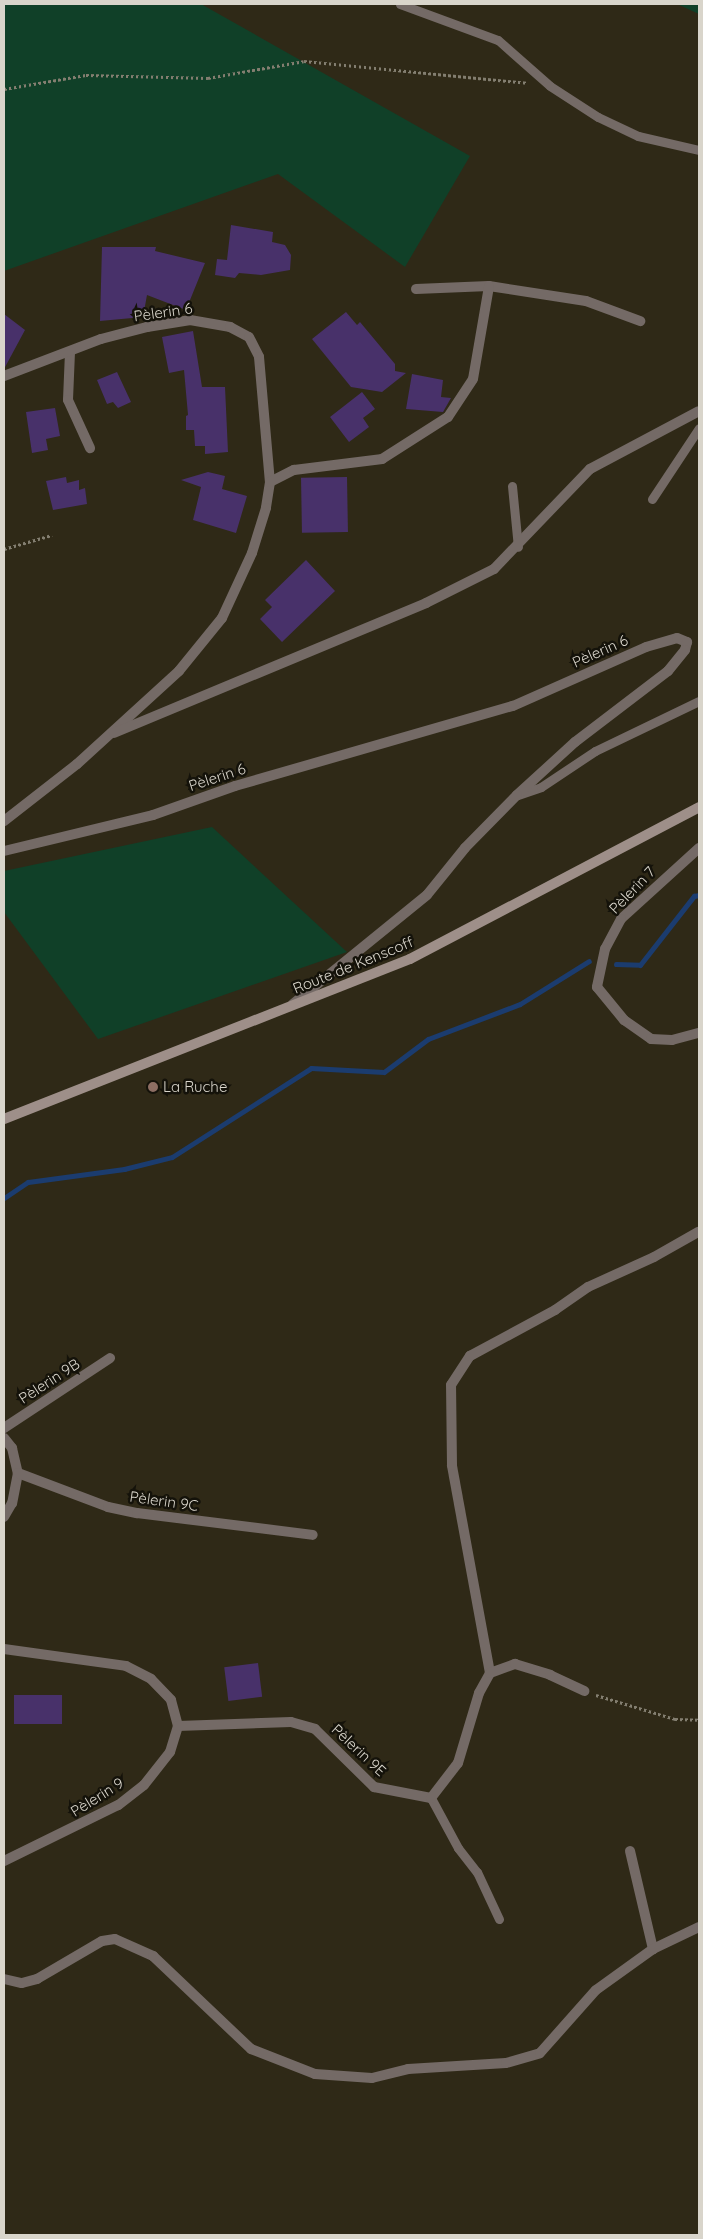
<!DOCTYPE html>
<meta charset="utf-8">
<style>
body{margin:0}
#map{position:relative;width:703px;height:2239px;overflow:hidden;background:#2f2917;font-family:Quicksand,sans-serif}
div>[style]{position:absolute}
.green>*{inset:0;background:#104028}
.stream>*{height:5px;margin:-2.5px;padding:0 2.5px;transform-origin:2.5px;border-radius:2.5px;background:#1b3c6f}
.building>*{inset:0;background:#48316a;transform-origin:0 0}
.path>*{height:3px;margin-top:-1.5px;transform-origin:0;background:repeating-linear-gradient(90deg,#837e70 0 2.5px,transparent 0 5px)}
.service>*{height:9px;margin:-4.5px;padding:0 4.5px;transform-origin:4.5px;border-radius:4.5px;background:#746a66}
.minor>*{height:10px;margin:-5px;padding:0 5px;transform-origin:5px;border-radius:5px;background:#746a66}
.secondary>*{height:10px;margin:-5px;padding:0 5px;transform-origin:5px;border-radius:5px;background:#9e8f89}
.dots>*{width:14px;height:14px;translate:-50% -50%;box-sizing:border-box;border:2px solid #14120a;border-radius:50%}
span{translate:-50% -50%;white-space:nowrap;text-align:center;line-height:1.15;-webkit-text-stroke:5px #14120a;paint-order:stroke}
.street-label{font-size:15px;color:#d9d5cb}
.poi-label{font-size:15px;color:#d9d5cb}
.left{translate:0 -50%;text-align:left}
.frame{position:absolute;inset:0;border:5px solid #d9d5cb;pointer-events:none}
</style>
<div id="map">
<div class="green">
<i style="clip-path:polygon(4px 4px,201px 4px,470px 156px,405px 267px,278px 174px,4px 271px)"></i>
<i style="clip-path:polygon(677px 4px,699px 4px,699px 14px)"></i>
<i style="clip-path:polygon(212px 827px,347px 952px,98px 1039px,4px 912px,4px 871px)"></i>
</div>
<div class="stream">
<i style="left:616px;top:964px;width:24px;rotate:2deg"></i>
<i style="left:640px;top:965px;width:88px;rotate:-52deg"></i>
<i style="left:694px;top:896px;width:5px;rotate:-11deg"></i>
<i style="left:4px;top:1198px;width:29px;rotate:-34deg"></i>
<i style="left:28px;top:1182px;width:97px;rotate:-7.7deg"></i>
<i style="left:124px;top:1169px;width:49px;rotate:-14deg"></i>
<i style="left:172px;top:1157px;width:165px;rotate:-32.6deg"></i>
<i style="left:311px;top:1068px;width:73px;rotate:3.1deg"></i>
<i style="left:384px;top:1072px;width:55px;rotate:-36.9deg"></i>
<i style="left:428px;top:1039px;width:98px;rotate:-20.8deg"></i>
<i style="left:520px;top:1004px;width:81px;rotate:-31.9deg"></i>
</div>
<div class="building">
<i style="clip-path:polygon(231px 225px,273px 232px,272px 242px,285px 245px,291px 255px,290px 270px,261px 275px,239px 273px,235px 278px,215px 275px,217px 259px,227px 260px)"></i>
<i style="clip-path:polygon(102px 247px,156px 247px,155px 251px,205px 263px,186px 310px,147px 295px,143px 317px,100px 321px)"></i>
<i style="clip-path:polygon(346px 312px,357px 325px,360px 322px,395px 364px,395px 371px,406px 373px,382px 392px,351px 387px,312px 339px)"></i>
<i style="clip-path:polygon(4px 314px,25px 330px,4px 369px)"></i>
<i style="clip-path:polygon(193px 331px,202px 387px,225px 387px,228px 452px,205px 454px,205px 446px,195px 446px,194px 430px,186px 430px,186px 416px,188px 415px,184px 370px,169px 373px,162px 337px)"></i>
<i style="clip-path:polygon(117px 372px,131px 402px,118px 408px,113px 402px,107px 404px,97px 380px)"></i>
<i style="clip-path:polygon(412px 374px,443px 380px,441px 397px,451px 398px,443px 412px,406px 409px)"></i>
<i style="clip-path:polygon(362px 392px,375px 409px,363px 418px,369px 427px,349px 442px,330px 417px)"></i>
<i style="clip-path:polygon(55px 408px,60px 436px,46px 439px,48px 450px,32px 453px,26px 412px)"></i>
<i style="clip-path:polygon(208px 472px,225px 476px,222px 489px,247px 496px,236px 533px,193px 520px,201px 487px,181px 480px)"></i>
<i style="clip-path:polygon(66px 477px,67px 483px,79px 480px,79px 490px,85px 488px,87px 504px,53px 510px,46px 481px)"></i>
<i style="left:347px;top:477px;width:55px;height:46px;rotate:89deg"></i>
<i style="clip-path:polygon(306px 560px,335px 591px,282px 642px,260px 619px,272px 607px,265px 600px)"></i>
<i style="left:258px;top:1663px;width:34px;height:34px;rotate:83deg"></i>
<i style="left:14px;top:1695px;width:48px;height:29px"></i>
</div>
<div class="path">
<i style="left:4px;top:89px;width:83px;rotate:-9.7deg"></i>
<i style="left:86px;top:75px;width:122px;rotate:1.4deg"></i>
<i style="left:208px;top:78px;width:97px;rotate:-10deg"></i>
<i style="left:304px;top:61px;width:224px;rotate:5.6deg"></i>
<i style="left:4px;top:549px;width:50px;rotate:-16.3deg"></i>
<i style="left:596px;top:1695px;width:83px;rotate:16.9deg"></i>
<i style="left:675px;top:1719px;width:24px;rotate:2deg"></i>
</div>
<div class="service">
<i style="left:400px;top:4px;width:104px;rotate:20.2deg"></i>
<i style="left:498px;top:40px;width:69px;rotate:41.5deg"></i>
<i style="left:550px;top:86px;width:57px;rotate:32.9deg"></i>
<i style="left:598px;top:117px;width:44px;rotate:25.4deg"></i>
<i style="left:638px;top:136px;width:63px;rotate:12.9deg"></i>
<i style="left:512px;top:486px;width:61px;rotate:84.4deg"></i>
<i style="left:652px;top:499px;width:85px;rotate:-56.5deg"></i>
<i style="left:518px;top:795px;width:24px;rotate:-19deg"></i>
<i style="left:541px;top:787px;width:65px;rotate:-33.7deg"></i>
<i style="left:595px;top:751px;width:115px;rotate:-25.7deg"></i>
<i style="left:431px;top:1798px;width:57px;rotate:61.6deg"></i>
<i style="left:458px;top:1848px;width:31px;rotate:52deg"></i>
<i style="left:477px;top:1872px;width:52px;rotate:64.9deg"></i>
</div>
<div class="minor">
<i style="left:416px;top:289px;width:73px;rotate:-2.4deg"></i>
<i style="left:489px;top:286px;width:98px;rotate:8.8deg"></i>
<i style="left:586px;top:301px;width:58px;rotate:20.3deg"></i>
<i style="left:70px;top:352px;width:48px;rotate:92.4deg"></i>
<i style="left:68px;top:400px;width:53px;rotate:65.4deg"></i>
<i style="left:4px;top:376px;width:104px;rotate:-20.9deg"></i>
<i style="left:101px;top:339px;width:48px;rotate:-14.6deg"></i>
<i style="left:147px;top:327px;width:44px;rotate:-9.2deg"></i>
<i style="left:190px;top:320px;width:41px;rotate:9.9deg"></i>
<i style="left:230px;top:327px;width:21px;rotate:28deg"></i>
<i style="left:249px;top:337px;width:22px;rotate:63deg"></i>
<i style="left:259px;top:357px;width:125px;rotate:85deg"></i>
<i style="left:270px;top:482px;width:26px;rotate:99deg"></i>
<i style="left:266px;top:508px;width:47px;rotate:107.3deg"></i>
<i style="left:252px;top:553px;width:72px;rotate:114.8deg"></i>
<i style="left:222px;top:618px;width:68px;rotate:129.1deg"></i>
<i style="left:179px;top:671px;width:138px;rotate:137.6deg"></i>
<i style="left:77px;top:764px;width:93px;rotate:142deg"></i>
<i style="left:270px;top:482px;width:27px;rotate:-27deg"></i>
<i style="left:294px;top:470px;width:89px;rotate:-7.1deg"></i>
<i style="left:382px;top:459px;width:78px;rotate:-32.5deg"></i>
<i style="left:448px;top:417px;width:45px;rotate:-56.7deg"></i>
<i style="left:473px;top:379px;width:94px;rotate:-80.2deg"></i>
<i style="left:114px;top:733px;width:338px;rotate:-22.6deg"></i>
<i style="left:426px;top:603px;width:76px;rotate:-26.6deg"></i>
<i style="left:494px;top:569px;width:139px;rotate:-46.2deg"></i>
<i style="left:590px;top:469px;width:123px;rotate:-28deg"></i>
<i style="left:699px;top:848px;width:105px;rotate:137.7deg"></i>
<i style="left:621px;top:919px;width:34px;rotate:118deg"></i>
<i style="left:605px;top:949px;width:39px;rotate:102deg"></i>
<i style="left:597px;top:987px;width:43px;rotate:50.7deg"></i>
<i style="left:624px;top:1020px;width:33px;rotate:35deg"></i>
<i style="left:651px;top:1039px;width:21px;rotate:3deg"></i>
<i style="left:672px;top:1040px;width:28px;rotate:-15deg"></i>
<i style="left:4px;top:851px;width:153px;rotate:-13.6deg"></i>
<i style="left:153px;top:815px;width:87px;rotate:-19.5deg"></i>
<i style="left:235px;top:786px;width:289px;rotate:-16.1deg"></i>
<i style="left:513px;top:706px;width:145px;rotate:-23.9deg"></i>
<i style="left:646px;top:647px;width:32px;rotate:-16deg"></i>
<i style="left:677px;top:638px;width:11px;rotate:22deg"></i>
<i style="left:687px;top:642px;width:8px;rotate:104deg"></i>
<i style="left:685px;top:650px;width:27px;rotate:129deg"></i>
<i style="left:668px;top:671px;width:117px;rotate:142.6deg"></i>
<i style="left:575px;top:742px;width:79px;rotate:137.6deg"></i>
<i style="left:517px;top:795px;width:74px;rotate:134.5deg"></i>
<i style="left:465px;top:848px;width:60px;rotate:129deg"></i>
<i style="left:427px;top:895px;width:173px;rotate:140.9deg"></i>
<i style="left:4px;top:1428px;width:127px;rotate:-33.4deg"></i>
<i style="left:4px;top:1438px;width:13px;rotate:51deg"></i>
<i style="left:12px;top:1448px;width:26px;rotate:77deg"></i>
<i style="left:18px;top:1473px;width:31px;rotate:101deg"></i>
<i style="left:12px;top:1503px;width:16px;rotate:120deg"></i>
<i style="left:18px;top:1473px;width:96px;rotate:20.7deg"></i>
<i style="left:108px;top:1507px;width:30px;rotate:12deg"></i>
<i style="left:137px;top:1513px;width:177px;rotate:7.1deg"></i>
<i style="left:4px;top:1649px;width:123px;rotate:7.9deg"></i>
<i style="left:126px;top:1666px;width:28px;rotate:27deg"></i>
<i style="left:151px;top:1679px;width:29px;rotate:46deg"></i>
<i style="left:171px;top:1700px;width:27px;rotate:75deg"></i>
<i style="left:178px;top:1726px;width:27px;rotate:107deg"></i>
<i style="left:170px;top:1752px;width:42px;rotate:128.2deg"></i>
<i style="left:144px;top:1785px;width:33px;rotate:142deg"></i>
<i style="left:118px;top:1805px;width:127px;rotate:153.8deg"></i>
<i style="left:490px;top:1673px;width:211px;rotate:-100.4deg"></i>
<i style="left:452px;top:1465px;width:80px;rotate:-90.7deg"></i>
<i style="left:451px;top:1385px;width:35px;rotate:-57deg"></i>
<i style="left:470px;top:1356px;width:97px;rotate:-28.4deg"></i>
<i style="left:555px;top:1310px;width:40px;rotate:-34.9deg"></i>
<i style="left:588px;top:1287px;width:72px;rotate:-24.4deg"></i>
<i style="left:654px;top:1257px;width:51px;rotate:-29.6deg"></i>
<i style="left:178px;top:1726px;width:113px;rotate:-2deg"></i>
<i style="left:291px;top:1722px;width:25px;rotate:16deg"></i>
<i style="left:315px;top:1729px;width:83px;rotate:44.5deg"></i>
<i style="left:374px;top:1787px;width:58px;rotate:10.9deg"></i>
<i style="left:431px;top:1798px;width:44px;rotate:-52.4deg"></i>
<i style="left:458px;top:1763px;width:73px;rotate:-73.3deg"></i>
<i style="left:479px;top:1693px;width:23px;rotate:-61deg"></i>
<i style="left:490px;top:1673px;width:27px;rotate:-20deg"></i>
<i style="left:515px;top:1664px;width:37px;rotate:17deg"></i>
<i style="left:550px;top:1675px;width:38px;rotate:25deg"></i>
<i style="left:630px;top:1851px;width:101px;rotate:76.8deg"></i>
<i style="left:4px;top:1979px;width:18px;rotate:13deg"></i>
<i style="left:22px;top:1983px;width:16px;rotate:-15deg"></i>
<i style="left:37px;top:1979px;width:75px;rotate:-30.3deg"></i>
<i style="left:102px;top:1941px;width:13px;rotate:-9deg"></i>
<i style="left:115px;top:1939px;width:42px;rotate:24.1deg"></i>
<i style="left:153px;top:1956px;width:135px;rotate:43.5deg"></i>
<i style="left:251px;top:2049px;width:69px;rotate:21.3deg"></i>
<i style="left:315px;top:2074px;width:57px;rotate:4deg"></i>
<i style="left:372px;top:2078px;width:37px;rotate:-14deg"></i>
<i style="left:408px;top:2069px;width:98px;rotate:-3.5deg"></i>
<i style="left:506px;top:2063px;width:35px;rotate:-16deg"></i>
<i style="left:540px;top:2053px;width:84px;rotate:-48.4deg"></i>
<i style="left:596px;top:1990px;width:70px;rotate:-35.7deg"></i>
<i style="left:653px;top:1949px;width:51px;rotate:-25.6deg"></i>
</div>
<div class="secondary">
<i style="left:4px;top:1119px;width:436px;rotate:-21.5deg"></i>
<i style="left:410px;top:959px;width:327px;rotate:-27.7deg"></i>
</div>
<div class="dots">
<i style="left:153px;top:1087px;background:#8d6e63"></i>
</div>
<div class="street-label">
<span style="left:163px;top:312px;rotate:-8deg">Pèlerin 6</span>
<span style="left:600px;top:651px;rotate:-24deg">Pèlerin 6</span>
<span style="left:217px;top:777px;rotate:-18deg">Pèlerin 6</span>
<span style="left:632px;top:890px;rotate:-46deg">Pèlerin 7</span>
<span style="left:353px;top:965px;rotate:-22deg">Route de Kenscoff</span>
<span style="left:49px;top:1381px;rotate:-33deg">Pèlerin 9B</span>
<span style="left:164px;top:1501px;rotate:8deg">Pèlerin 9C</span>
<span style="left:359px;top:1750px;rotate:43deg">Pèlerin 9E</span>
<span style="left:97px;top:1797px;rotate:-32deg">Pèlerin 9</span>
</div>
<div class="poi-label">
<span class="left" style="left:163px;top:1087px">La Ruche</span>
</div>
<div class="frame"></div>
</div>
